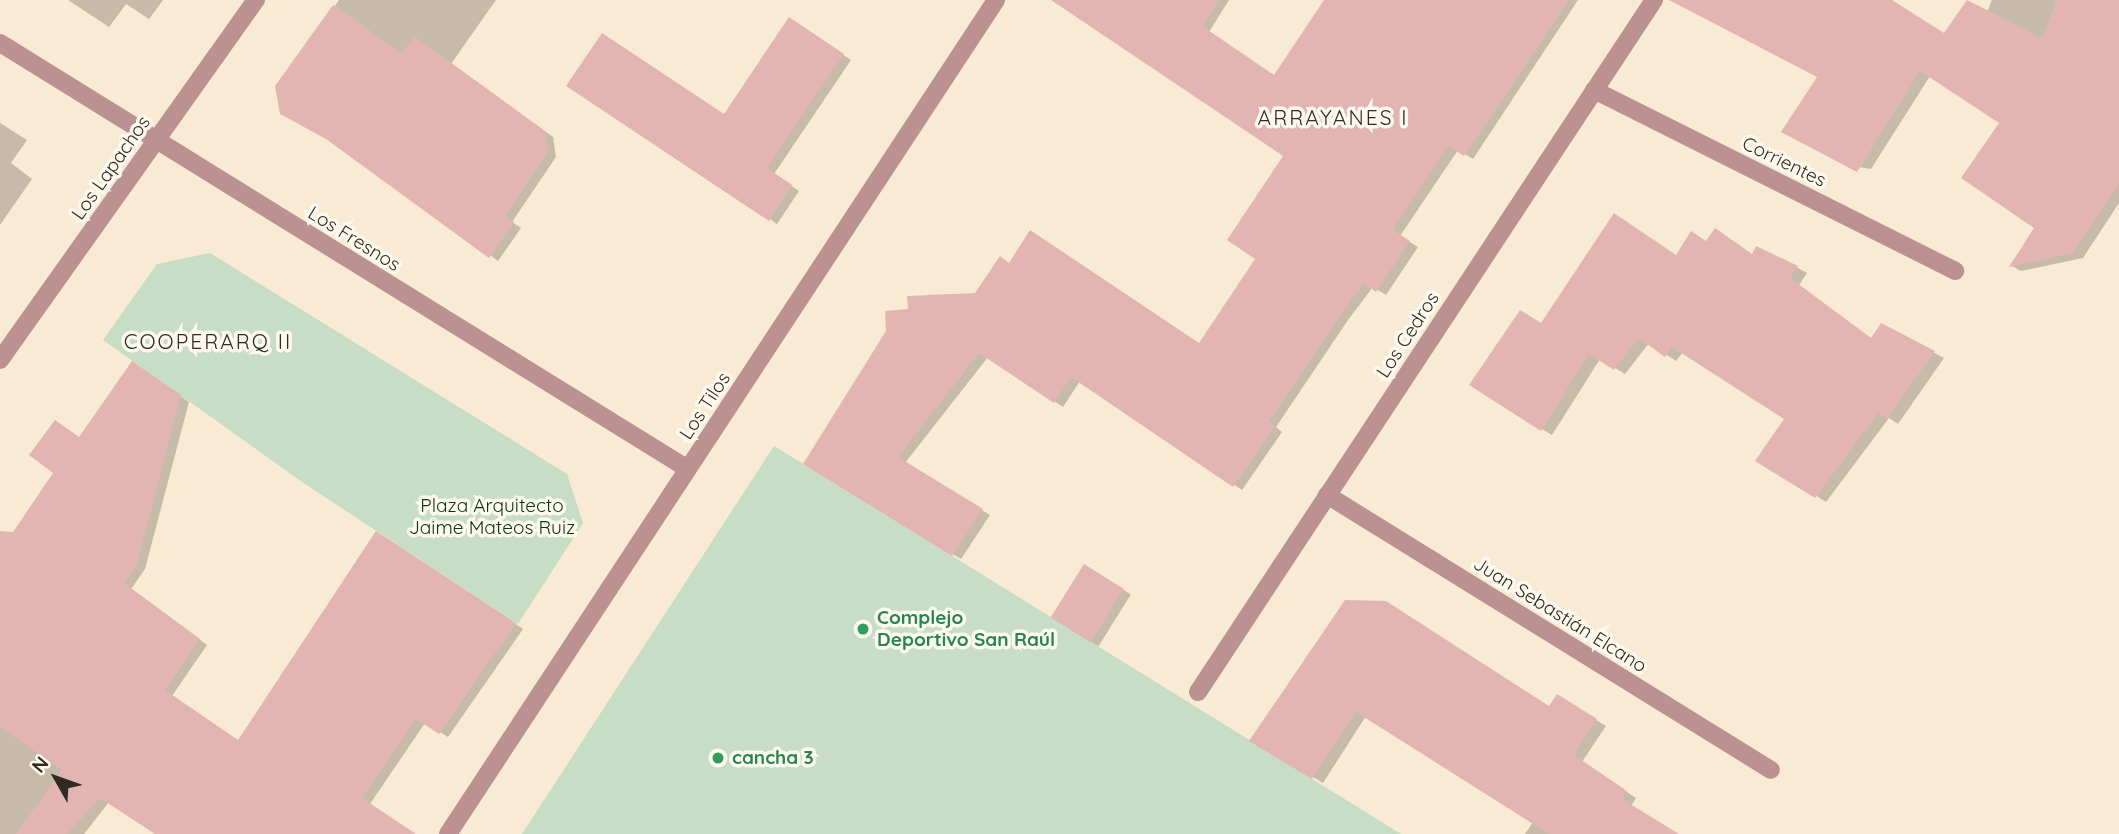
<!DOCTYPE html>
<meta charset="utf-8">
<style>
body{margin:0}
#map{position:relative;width:2119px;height:834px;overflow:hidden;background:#f8ead3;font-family:Quicksand,sans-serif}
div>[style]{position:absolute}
.green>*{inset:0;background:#c7ddc5}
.shadow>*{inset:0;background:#0003;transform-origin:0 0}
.building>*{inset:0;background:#e2b5b2;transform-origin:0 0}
.minor>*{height:18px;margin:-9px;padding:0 9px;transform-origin:9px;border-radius:9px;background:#bb9191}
.dots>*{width:19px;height:19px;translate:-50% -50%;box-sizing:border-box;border:4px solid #fef9ef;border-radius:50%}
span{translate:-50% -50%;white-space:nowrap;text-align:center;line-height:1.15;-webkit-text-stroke:7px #fef9ef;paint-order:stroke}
.street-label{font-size:19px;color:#302b22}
.park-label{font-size:19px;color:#0a3409}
.leisure-label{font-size:19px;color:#27864d;font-weight:700}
.left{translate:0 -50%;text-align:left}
.neighbourhood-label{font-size:21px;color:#302b22;letter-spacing:2px}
.north{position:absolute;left:21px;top:743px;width:70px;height:70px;-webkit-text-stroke:5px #fef9ef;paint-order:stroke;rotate:310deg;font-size:19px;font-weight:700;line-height:28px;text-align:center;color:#302b22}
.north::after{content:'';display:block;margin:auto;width:24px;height:32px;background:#302b22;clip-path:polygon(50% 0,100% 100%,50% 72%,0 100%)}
</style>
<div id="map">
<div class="green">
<i style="clip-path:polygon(210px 253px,567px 474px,583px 523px,518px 624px,305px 484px,103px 340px,157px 264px)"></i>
<i style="clip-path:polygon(774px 446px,894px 520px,1401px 834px,522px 834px)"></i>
</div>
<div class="shadow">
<i style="clip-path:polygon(68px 0,163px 0,149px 19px,126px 4px,109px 27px)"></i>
<i style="clip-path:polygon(339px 0,496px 0,451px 64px,553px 137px,556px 157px,512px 222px,521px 228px,498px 261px,277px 87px)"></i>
<i style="clip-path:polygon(1060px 0,1229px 0,1209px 32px,1275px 77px,1326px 0,1578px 0,1473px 159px,1458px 150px,1400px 236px,1418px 247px,1386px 295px,1373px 287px,1348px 320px,1276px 427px,1282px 432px,1242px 490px,1080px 381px,1063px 407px,988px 357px,905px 463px,990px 515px,961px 559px,805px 463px,910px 310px,976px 295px,1010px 264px,1200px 345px,1257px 258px,1286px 155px)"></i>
<i style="clip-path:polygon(1742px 0,1890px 0,1945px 35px,1966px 2px,1987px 12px,1992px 0,2119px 0,2119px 203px,2083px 258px,2021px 271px,2012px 266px,2037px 228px,2001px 123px,1930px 76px,1871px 169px,1847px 165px,1820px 76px)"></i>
<i style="clip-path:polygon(797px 24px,851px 60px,774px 174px,799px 191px,777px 224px,770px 219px,725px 116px)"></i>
<i style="clip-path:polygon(0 123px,27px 140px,11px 163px,32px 179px,0 225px)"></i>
<i style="clip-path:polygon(1707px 243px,1753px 255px,1756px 248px,1798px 268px,1807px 273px,1799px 285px,1872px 339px,1882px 325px,1944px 358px,1898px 424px,1889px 418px,1826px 502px,1758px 460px,1786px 419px,1683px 352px,1676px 361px,1649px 343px,1625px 374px,1600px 359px,1552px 435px,1542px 429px,1542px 325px)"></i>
<i style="clip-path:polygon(140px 368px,189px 402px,145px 569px,131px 589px,207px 645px,172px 696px,239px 742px,385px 538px,523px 629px,448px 737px,425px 723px,370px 804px,393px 834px,156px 834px,109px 802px,84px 834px,0 834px,0 533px,14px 534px,81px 439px)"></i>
<i style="left:1085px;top:566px;width:54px;height:61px;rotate:32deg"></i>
<i style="clip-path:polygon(1346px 602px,1550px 708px,1558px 697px,1606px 726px,1582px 762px,1636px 798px,1631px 806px,1676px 834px,1525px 834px,1533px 822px,1366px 716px,1323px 783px,1252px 740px)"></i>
</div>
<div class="building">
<i style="clip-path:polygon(1051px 0,1219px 0,1202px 26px,1274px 75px,1324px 0,1569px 0,1464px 156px,1449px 146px,1393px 230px,1410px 241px,1376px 292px,1364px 283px,1340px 316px,1269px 421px,1275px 426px,1233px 487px,1071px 377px,1054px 403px,979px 353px,898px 457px,983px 509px,952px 556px,803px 464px,886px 331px,885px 311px,908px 309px,907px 296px,975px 293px,1000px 256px,1009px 263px,1030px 230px,1199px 343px,1255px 259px,1227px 240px,1283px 156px)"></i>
<i style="clip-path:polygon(1669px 0,1892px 0,1944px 33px,1967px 0,2042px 38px,2057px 0,2119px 0,2119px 184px,2073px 253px,2009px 267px,2034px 228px,1961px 178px,1999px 123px,1920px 71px,1857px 172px,1781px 132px,1817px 77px)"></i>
<i style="clip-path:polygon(333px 5px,402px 53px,414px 36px,545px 131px,548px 151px,505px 216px,514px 222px,489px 258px,326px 139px,280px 114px,275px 86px)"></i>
<i style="clip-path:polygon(789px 17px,844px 54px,767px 168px,792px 185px,769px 221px,566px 86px,602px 33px,724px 114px)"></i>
<i style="clip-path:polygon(1614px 213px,1676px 255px,1691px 231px,1706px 241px,1715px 228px,1752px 254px,1756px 246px,1798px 266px,1790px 278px,1871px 338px,1881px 323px,1935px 351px,1887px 419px,1878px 413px,1815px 498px,1755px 461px,1784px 419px,1672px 347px,1665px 357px,1639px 338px,1614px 370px,1589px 354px,1541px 431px,1469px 385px,1520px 310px,1541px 323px)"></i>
<i style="clip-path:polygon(132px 361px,181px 395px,137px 564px,124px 583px,200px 639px,165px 690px,238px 740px,376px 531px,516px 623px,439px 734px,416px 719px,362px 798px,416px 834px,155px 834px,100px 798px,67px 834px,16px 834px,62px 770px,0 727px,0 531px,13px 532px,53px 473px,29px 455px,55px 420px,79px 437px)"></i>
<i style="left:1084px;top:564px;width:47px;height:63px;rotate:32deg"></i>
<i style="clip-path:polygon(1345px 600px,1386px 601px,1549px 706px,1557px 694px,1597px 719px,1574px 755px,1627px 791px,1622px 799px,1679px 834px,1549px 834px,1356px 712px,1312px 779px,1249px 741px)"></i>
</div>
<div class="minor">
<i style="left:0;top:43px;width:809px;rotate:31.77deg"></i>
<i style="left:1594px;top:90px;width:404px;rotate:26.6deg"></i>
<i style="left:0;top:360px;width:442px;rotate:-54.6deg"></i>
<i style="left:1327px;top:495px;width:522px;rotate:31.77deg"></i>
<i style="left:1198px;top:692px;width:829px;rotate:-56.62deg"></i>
<i style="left:448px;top:834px;width:998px;rotate:-56.69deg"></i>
</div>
<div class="dots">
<i style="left:863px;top:629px;background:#2e9e5b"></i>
<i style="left:718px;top:758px;background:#2e9e5b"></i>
</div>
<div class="street-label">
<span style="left:1784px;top:162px;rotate:26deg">Corrientes</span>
<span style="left:111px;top:168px;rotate:-55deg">Los Lapachos</span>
<span style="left:354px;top:239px;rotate:32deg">Los Fresnos</span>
<span style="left:1408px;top:335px;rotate:-57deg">Los Cedros</span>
<span style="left:705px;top:406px;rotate:-57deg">Los Tilos</span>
<span style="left:1560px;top:615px;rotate:32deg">Juan Sebastián Elcano</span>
</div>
<div class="park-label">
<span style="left:492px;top:517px">Plaza Arquitecto<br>Jaime Mateos Ruiz</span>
</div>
<div class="leisure-label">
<span class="left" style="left:877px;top:629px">Complejo<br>Deportivo San Raúl</span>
<span class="left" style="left:732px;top:758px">cancha 3</span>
</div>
<div class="neighbourhood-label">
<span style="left:1333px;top:117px">ARRAYANES I</span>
<span style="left:208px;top:341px">COOPERARQ II</span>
</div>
<div class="north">N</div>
</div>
